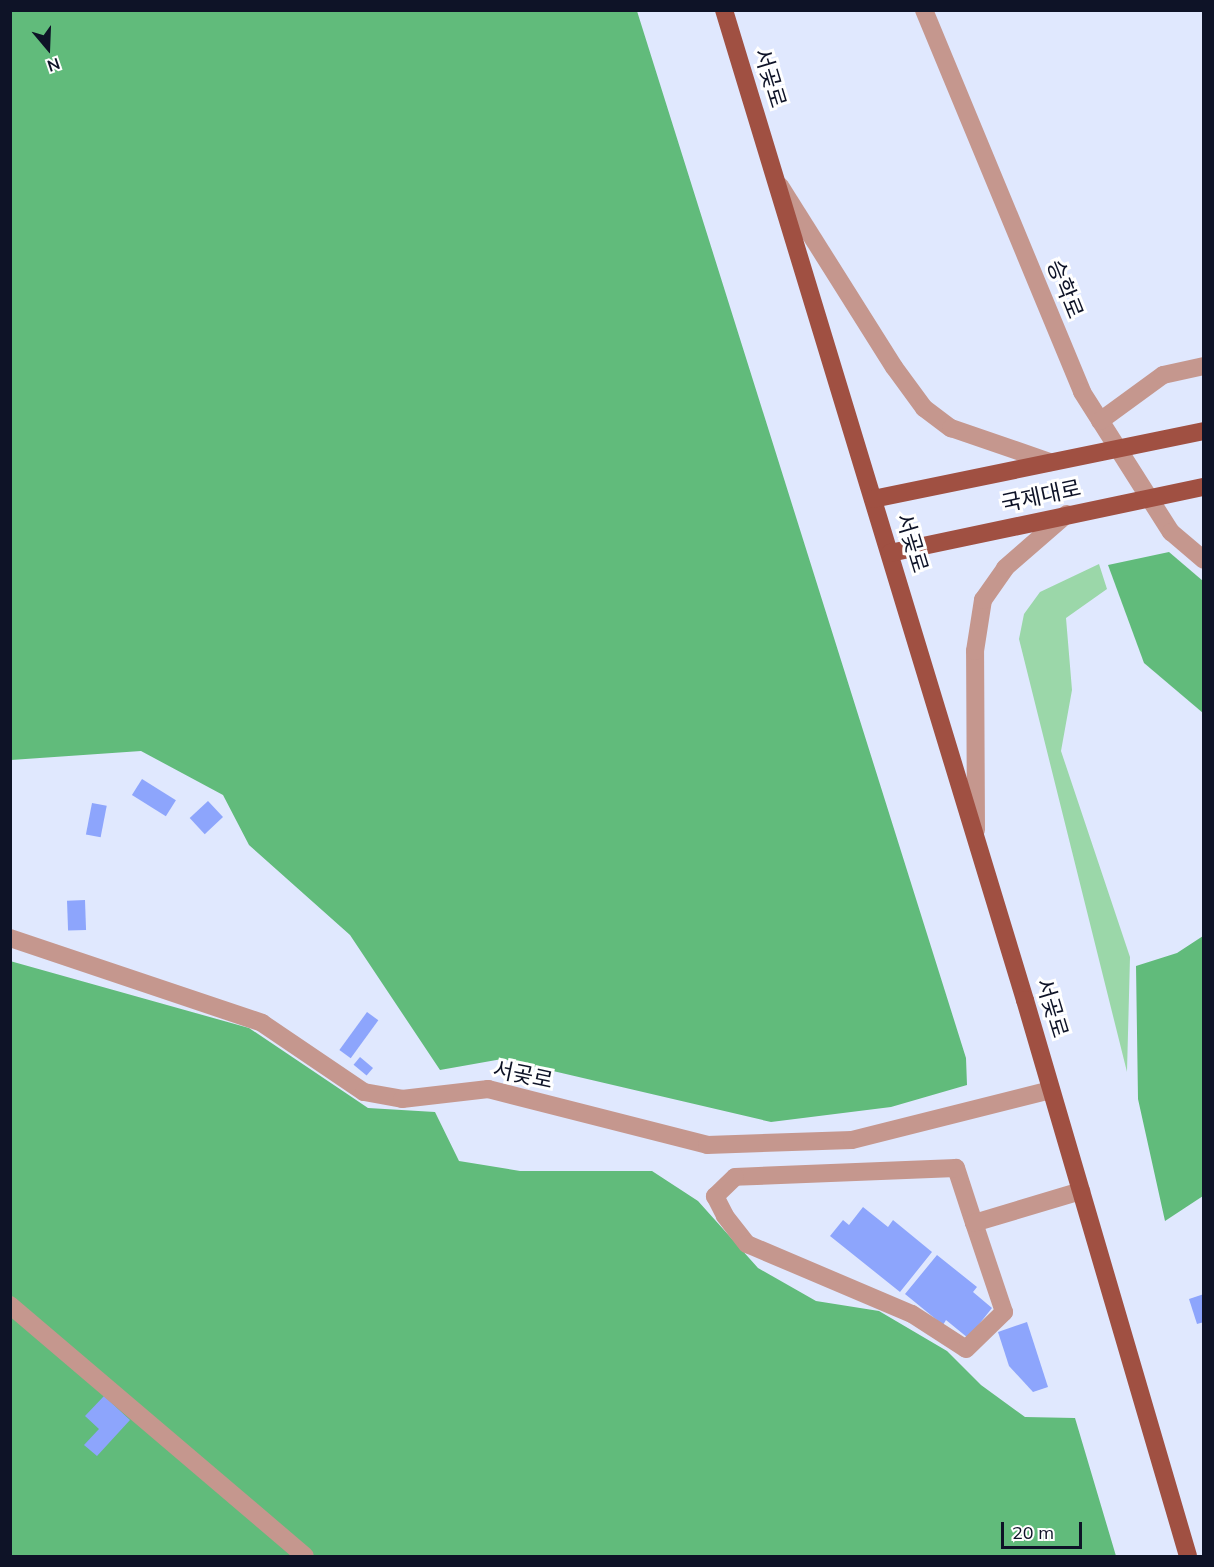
<!DOCTYPE html>
<meta charset="utf-8">
<style>
body{margin:0}
#map{position:relative;width:1214px;height:1567px;overflow:hidden;background:#e0e8fe;font-family:Mulish,"Noto Sans KR",sans-serif}
div>[style]{position:absolute}
.green>*{inset:0;background:#9bd7a9}
.forest>*{inset:0;background:#61bb7b}
.building>*{inset:0;background:#8da5fc;transform-origin:0 0}
.minor>*{height:18px;margin:-9px;padding:0 9px;transform-origin:9px;border-radius:9px;background:#c5978e}
.major>*{height:18px;margin:-9px;padding:0 9px;transform-origin:9px;border-radius:9px;background:#a05042}
span{translate:-50% -50%;white-space:nowrap;text-align:center;line-height:1.15;-webkit-text-stroke:6px #fff;paint-order:stroke}
.street-label{font-size:22px;color:#0e1327}
.frame{position:absolute;inset:0;border:12px solid #0e1327;pointer-events:none}
.north{position:absolute;left:18px;top:18px;width:60px;height:60px;-webkit-text-stroke:4px #fff;paint-order:stroke;rotate:161deg;font-size:16px;font-weight:700;line-height:24px;text-align:center;color:#0e1327}
.north::after{content:'';display:block;margin:auto;width:21px;height:27px;background:#0e1327;clip-path:polygon(50% 0,100% 100%,50% 72%,0 100%)}
.scale{position:absolute;left:1001px;top:1522px;width:81px;height:27px;box-sizing:border-box;border:3px solid #0e1327;border-top:0;padding-left:8px;font-size:18px;line-height:21px;white-space:nowrap;color:#0e1327;-webkit-text-stroke:4px #fff;paint-order:stroke}
</style>
<div id="map">
<div class="green">
<i style="clip-path:polygon(1099px 564px,1107px 589px,1066px 618px,1072px 690px,1061px 751px,1130px 957px,1127px 1072px,1019px 639px,1024px 614px,1040px 592px)"></i>
</div>
<div class="forest">
<i style="clip-path:polygon(11px 10px,637px 11px,966px 1058px,967px 1085px,891px 1107px,771px 1122px,502px 1059px,440px 1070px,350px 935px,249px 845px,223px 795px,141px 751px,11px 760px)"></i>
<i style="clip-path:polygon(1169px 552px,1203px 581px,1203px 713px,1144px 663px,1108px 565px)"></i>
<i style="clip-path:polygon(1203px 936px,1203px 1196px,1165px 1221px,1138px 1099px,1136px 966px,1177px 953px)"></i>
<i style="clip-path:polygon(10px 961px,249px 1028px,368px 1108px,435px 1112px,459px 1161px,520px 1171px,652px 1171px,698px 1201px,758px 1268px,816px 1301px,879px 1311px,947px 1351px,981px 1385px,1025px 1417px,1075px 1418px,1116px 1556px,11px 1556px)"></i>
</div>
<div class="building">
<i style="left:142px;top:779px;width:40px;height:19px;rotate:32deg"></i>
<i style="left:208px;top:801px;width:22px;height:25px;rotate:47deg"></i>
<i style="left:92px;top:803px;width:15px;height:32px;rotate:11deg"></i>
<i style="left:85px;top:900px;width:30px;height:18px;rotate:88deg"></i>
<i style="left:367px;top:1012px;width:14px;height:47px;rotate:36deg"></i>
<i style="left:360px;top:1057px;width:17px;height:10px;rotate:40deg"></i>
<i style="clip-path:polygon(863px 1207px,888px 1227px,893px 1220px,932px 1252px,900px 1292px,830px 1236px,843px 1220px,849px 1225px)"></i>
<i style="clip-path:polygon(937px 1255px,977px 1287px,973px 1292px,992px 1308px,968px 1338px,946px 1320px,943px 1325px,905px 1294px)"></i>
<i style="clip-path:polygon(1204px 1294px,1204px 1322px,1197px 1324px,1189px 1299px)"></i>
<i style="clip-path:polygon(1027px 1322px,1048px 1387px,1033px 1392px,1009px 1366px,998px 1332px)"></i>
<i style="clip-path:polygon(104px 1396px,130px 1420px,97px 1456px,84px 1445px,99px 1429px,85px 1416px)"></i>
</div>
<div class="minor">
<i style="left:924px;top:10px;width:413px;rotate:67.5deg"></i>
<i style="left:1082px;top:392px;width:166px;rotate:57.6deg"></i>
<i style="left:1171px;top:532px;width:43px;rotate:40.3deg"></i>
<i style="left:780px;top:186px;width:214px;rotate:57.8deg"></i>
<i style="left:894px;top:367px;width:51px;rotate:53.8deg"></i>
<i style="left:924px;top:408px;width:34px;rotate:37deg"></i>
<i style="left:951px;top:428px;width:105px;rotate:19deg"></i>
<i style="left:1100px;top:421px;width:78px;rotate:-36.1deg"></i>
<i style="left:1163px;top:375px;width:42px;rotate:-12.4deg"></i>
<i style="left:976px;top:830px;width:179px;rotate:-90.3deg"></i>
<i style="left:975px;top:651px;width:52px;rotate:-81.1deg"></i>
<i style="left:983px;top:600px;width:39px;rotate:-55deg"></i>
<i style="left:1005px;top:568px;width:82px;rotate:-41.1deg"></i>
<i style="left:10px;top:938px;width:266px;rotate:18.6deg"></i>
<i style="left:262px;top:1023px;width:123px;rotate:34.1deg"></i>
<i style="left:364px;top:1092px;width:39px;rotate:10deg"></i>
<i style="left:402px;top:1099px;width:87px;rotate:-6.6deg"></i>
<i style="left:488px;top:1089px;width:226px;rotate:14.3deg"></i>
<i style="left:707px;top:1145px;width:145px;rotate:-2deg"></i>
<i style="left:852px;top:1140px;width:205px;rotate:-14.1deg"></i>
<i style="left:974px;top:1223px;width:58px;rotate:-108.1deg"></i>
<i style="left:956px;top:1168px;width:221px;rotate:177.7deg"></i>
<i style="left:735px;top:1177px;width:28px;rotate:136deg"></i>
<i style="left:715px;top:1196px;width:22px;rotate:63deg"></i>
<i style="left:725px;top:1216px;width:36px;rotate:52deg"></i>
<i style="left:747px;top:1244px;width:179px;rotate:23deg"></i>
<i style="left:912px;top:1314px;width:64px;rotate:32.9deg"></i>
<i style="left:966px;top:1349px;width:53px;rotate:-44.2deg"></i>
<i style="left:1004px;top:1312px;width:94px;rotate:-108.6deg"></i>
<i style="left:974px;top:1223px;width:112px;rotate:-16.7deg"></i>
<i style="left:10px;top:1305px;width:387px;rotate:40.4deg"></i>
</div>
<div class="major">
<i style="left:724px;top:10px;width:1035px;rotate:73.09deg"></i>
<i style="left:1025px;top:1000px;width:579px;rotate:73.66deg"></i>
<i style="left:873px;top:499px;width:338px;rotate:-11.6deg"></i>
<i style="left:890px;top:553px;width:321px;rotate:-11.9deg"></i>
</div>
<div class="street-label">
<span style="left:770px;top:78px;rotate:73deg">서곶로</span>
<span style="left:1065px;top:289px;rotate:68deg">승학로</span>
<span style="left:1041px;top:496px;rotate:-12deg">국제대로</span>
<span style="left:912px;top:543px;rotate:73deg">서곶로</span>
<span style="left:1052px;top:1008px;rotate:73deg">서곶로</span>
<span style="left:523px;top:1075px;rotate:12deg">서곶로</span>
</div>
<div class="frame"></div>
<div class="north">N</div>
<div class="scale">20 m</div>
</div>
